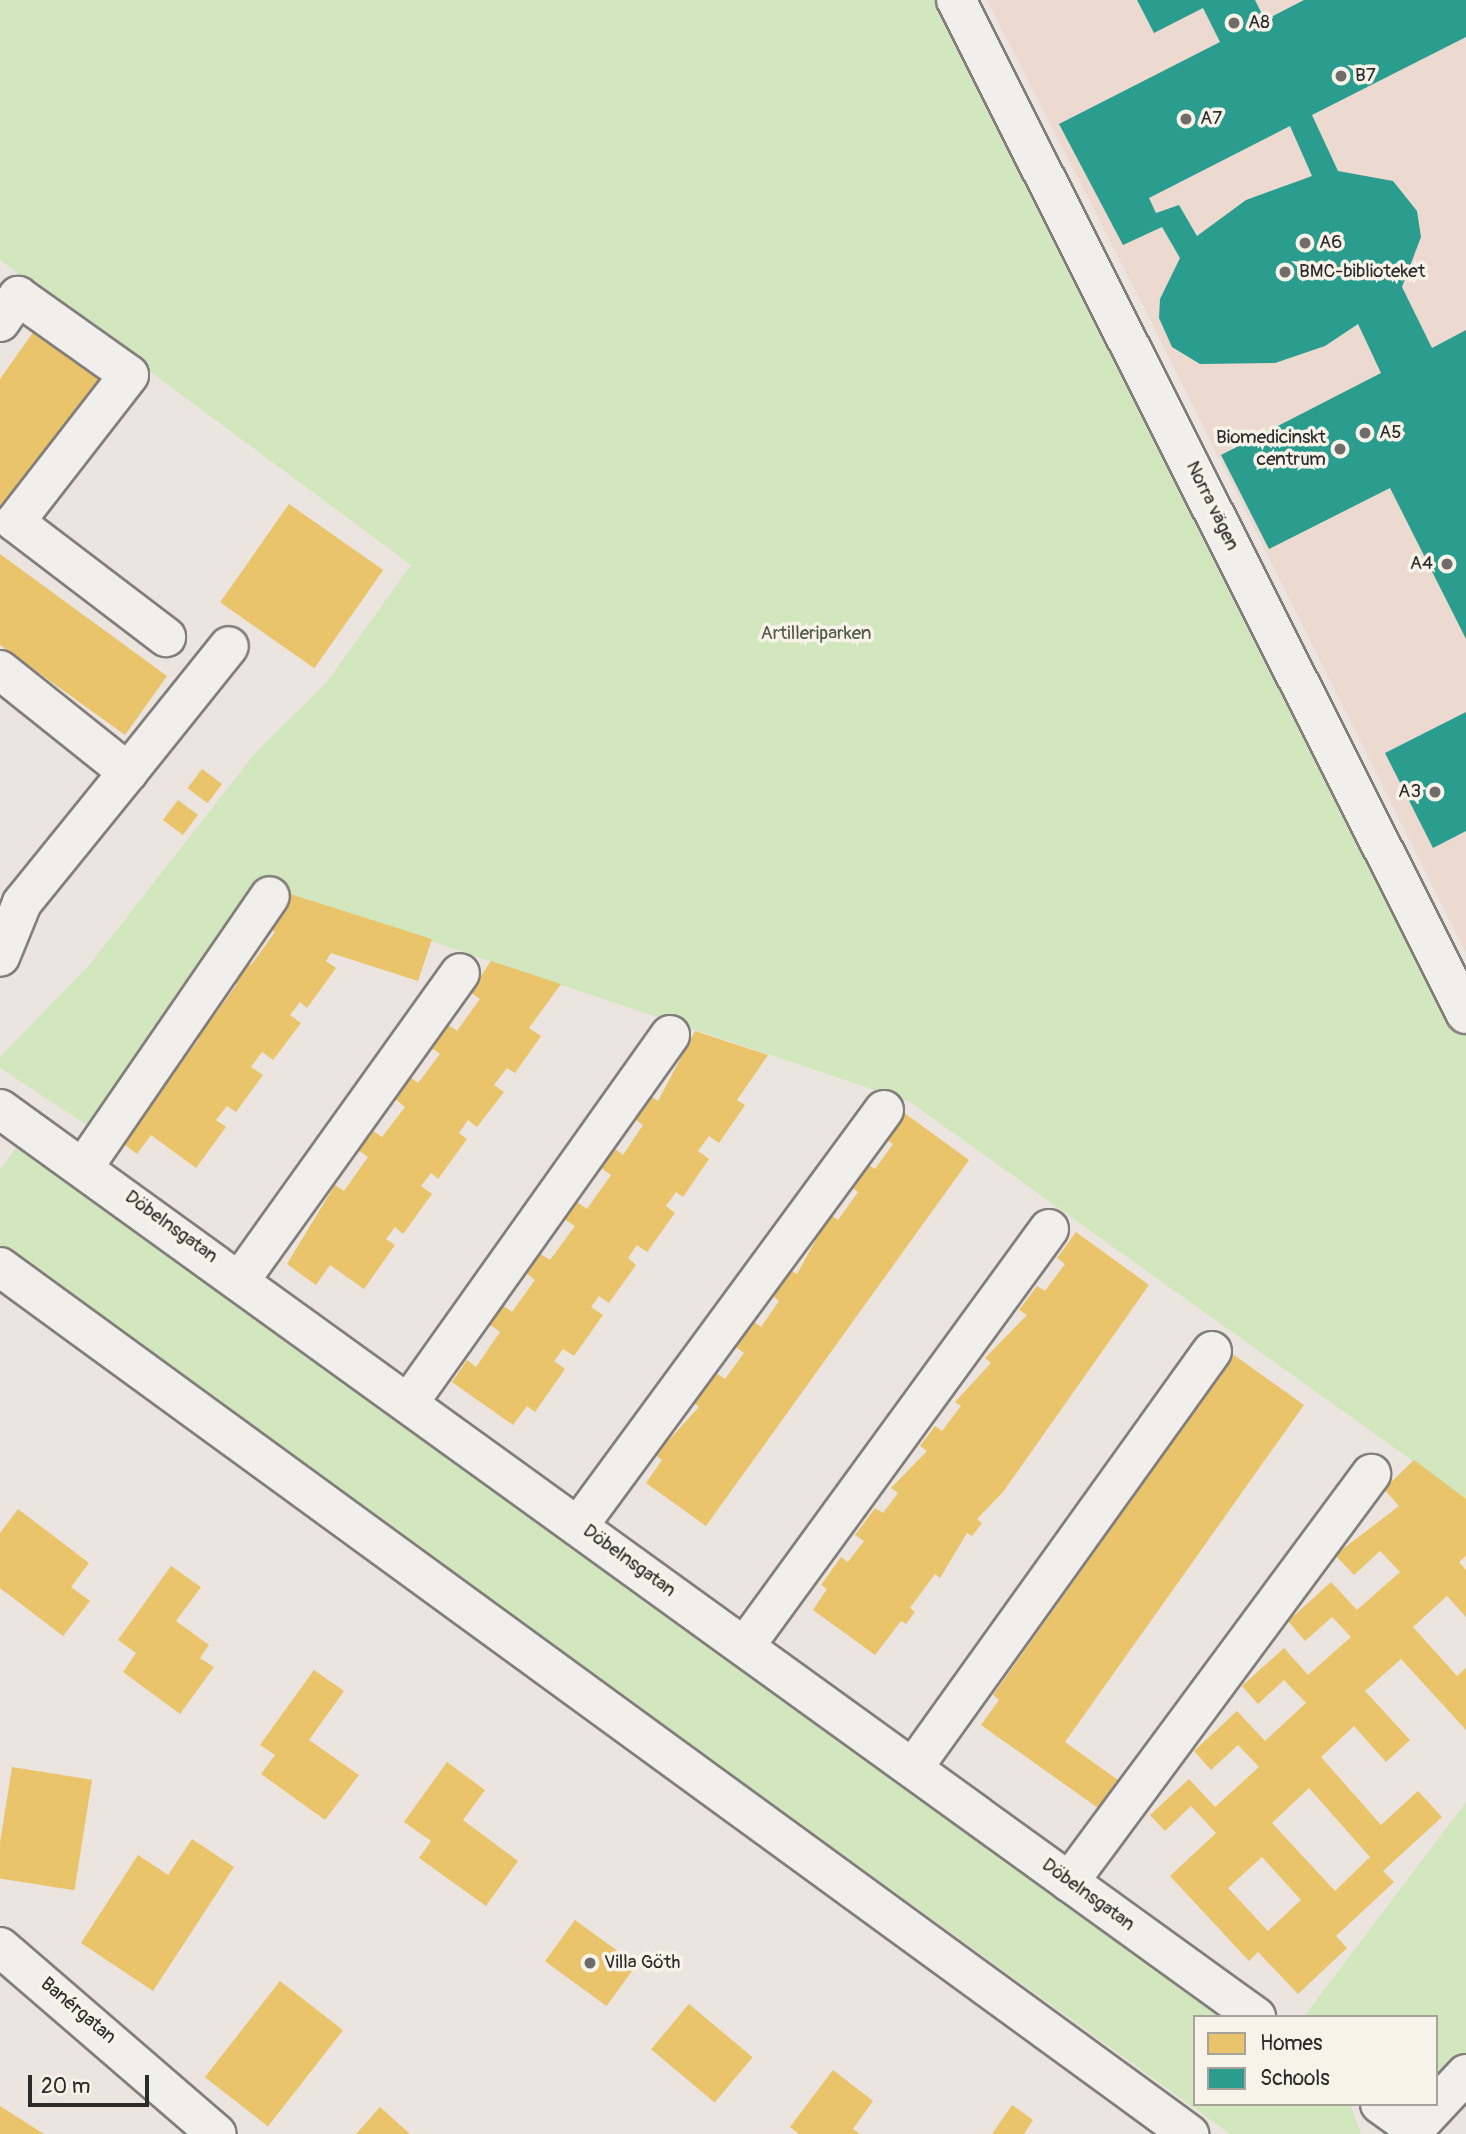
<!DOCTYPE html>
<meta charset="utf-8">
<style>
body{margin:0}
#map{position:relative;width:1466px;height:2134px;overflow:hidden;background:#ece4de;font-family:Pangolin,sans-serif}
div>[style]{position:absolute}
.built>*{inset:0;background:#ecd9d0}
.green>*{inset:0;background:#d3e7bf}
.homes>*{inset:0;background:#e9c46a;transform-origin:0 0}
.schools>*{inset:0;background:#2a9d8f}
.roads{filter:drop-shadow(2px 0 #827e7c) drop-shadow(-2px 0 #827e7c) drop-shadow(0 2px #827e7c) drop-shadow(0 -2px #827e7c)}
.minor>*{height:38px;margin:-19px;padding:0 19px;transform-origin:19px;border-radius:19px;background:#f1efeb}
.dots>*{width:19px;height:19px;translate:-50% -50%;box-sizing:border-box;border:4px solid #f7f3e8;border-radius:50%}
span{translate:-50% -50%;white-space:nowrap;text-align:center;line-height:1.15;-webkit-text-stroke:7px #f7f3e8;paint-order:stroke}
.poi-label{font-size:19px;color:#2b2b2b}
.left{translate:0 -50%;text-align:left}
.right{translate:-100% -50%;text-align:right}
.street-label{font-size:19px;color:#2b2b2b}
.park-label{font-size:19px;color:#505a4a}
.legend{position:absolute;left:1193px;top:2015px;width:245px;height:91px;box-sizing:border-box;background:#f7f3e8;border:2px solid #a5a39c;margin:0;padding:9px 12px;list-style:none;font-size:21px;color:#2b2b2b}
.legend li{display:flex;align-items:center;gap:14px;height:35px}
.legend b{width:35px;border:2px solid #a5a39c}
.scale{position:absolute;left:28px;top:2075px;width:121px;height:32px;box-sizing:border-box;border:4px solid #2b2b2b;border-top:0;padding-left:9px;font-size:21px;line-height:24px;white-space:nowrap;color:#2b2b2b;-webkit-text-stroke:5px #f7f3e8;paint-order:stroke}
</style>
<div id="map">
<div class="built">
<i style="clip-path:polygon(987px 0,1466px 0,1466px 953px,1157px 333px)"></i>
</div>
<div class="green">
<i style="clip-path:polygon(0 0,956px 0,1466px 1014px,1466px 1499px,910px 1102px,287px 893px,90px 1127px,0 1068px,0 1057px,90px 964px,256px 752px,326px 683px,411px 565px,0 260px)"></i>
<i style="clip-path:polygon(17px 1146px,1229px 2017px,1195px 2017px,1195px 2104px,1350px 2104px,1361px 2134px,1230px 2134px,0 1246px,0 1170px)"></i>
<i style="clip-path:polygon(1466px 1802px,1466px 2074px,1436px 2104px,1436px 2017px,1305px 2015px)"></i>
</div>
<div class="homes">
<i style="clip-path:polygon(34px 331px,100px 379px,0 516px,0 379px)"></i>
<i style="left:289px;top:504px;width:115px;height:120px;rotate:35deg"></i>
<i style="clip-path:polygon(0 554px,167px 676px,125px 735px,0 645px)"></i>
<i style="left:202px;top:769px;width:25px;height:24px;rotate:37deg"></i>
<i style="left:178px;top:800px;width:25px;height:25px;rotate:37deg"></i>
<i style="clip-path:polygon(287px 893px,432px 939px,418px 981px,331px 953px,326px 961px,336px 968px,307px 1008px,300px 1002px,290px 1015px,301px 1023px,273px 1060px,262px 1052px,251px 1067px,263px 1075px,236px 1112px,227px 1106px,216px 1120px,226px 1127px,196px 1168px,151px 1135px,137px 1154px,124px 1144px,162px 1091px,154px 1085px,169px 1064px,176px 1069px,199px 1039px,190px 1032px,206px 1010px,214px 1016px,237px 984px,230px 979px,244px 960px,251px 965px,275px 932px,266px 926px)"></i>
<i style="clip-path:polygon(491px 961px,561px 984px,529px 1028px,541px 1036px,515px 1073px,507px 1068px,494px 1085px,504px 1092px,477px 1127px,468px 1120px,459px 1133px,467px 1139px,438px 1179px,431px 1173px,421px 1186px,432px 1194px,403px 1234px,395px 1227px,386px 1239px,395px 1245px,364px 1289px,330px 1265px,316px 1285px,287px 1264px,335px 1185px,344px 1191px,368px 1157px,358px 1150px,372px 1130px,382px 1137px,405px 1107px,394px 1098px,410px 1077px,418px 1083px,440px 1054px,430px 1047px,447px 1024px,457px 1031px,480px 999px,470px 992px)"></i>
<i style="clip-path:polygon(695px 1031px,768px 1055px,737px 1100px,745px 1105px,719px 1143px,709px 1136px,698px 1151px,709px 1159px,683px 1197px,676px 1192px,666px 1206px,675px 1213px,647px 1252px,637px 1245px,628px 1258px,636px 1265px,609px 1303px,599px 1296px,591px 1307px,603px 1315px,574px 1356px,563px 1349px,554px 1361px,565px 1369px,535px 1412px,527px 1406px,513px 1425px,452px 1382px,467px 1360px,476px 1367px,500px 1332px,489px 1324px,502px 1305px,512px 1312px,535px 1280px,525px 1272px,539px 1253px,550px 1260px,575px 1226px,564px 1219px,577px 1202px,587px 1209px,611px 1175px,600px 1167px,614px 1148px,623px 1155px,643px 1125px,632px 1117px,648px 1094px,658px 1101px)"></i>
<i style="clip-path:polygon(903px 1112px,969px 1160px,706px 1526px,646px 1483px,662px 1460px,655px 1455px,699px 1407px,692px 1401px,713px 1371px,725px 1379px,744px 1353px,736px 1347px,754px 1322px,761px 1327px,779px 1301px,771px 1294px,789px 1269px,797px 1274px,830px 1214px,838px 1220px,858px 1192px,850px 1186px,866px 1163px,875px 1169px,893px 1144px,884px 1138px)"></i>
<i style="clip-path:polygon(1076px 1232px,1149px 1285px,1003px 1492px,977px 1519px,982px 1523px,972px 1536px,967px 1533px,940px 1578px,935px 1574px,910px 1608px,915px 1612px,906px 1624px,901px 1621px,875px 1655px,813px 1610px,827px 1589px,821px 1585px,841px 1557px,848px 1562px,864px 1541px,855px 1535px,875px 1508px,883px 1513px,898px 1493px,891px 1488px,927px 1451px,920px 1446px,935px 1426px,942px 1431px,961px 1406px,955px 1402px,991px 1363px,985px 1358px,1027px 1315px,1019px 1310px,1037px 1286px,1045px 1291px,1065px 1264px,1057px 1258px)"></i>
<i style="clip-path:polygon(1234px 1355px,1304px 1405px,1065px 1742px,1118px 1780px,1098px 1808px,981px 1725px,999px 1700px,993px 1695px)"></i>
<i style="clip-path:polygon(evenodd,1414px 1460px,1466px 1499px,1466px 1556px,1459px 1562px,1466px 1570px,1466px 1617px,1447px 1596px,1413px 1627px,1457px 1676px,1466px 1668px,1466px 1730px,1401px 1659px,1365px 1691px,1410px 1740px,1386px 1762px,1354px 1726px,1321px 1757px,1381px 1825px,1418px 1791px,1442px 1817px,1383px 1871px,1394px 1882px,1336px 1936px,1347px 1948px,1298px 1994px,1258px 1952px,1249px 1961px,1170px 1876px,1216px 1833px,1191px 1806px,1165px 1831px,1150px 1815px,1189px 1779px,1215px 1807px,1259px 1767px,1238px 1745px,1211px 1770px,1194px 1751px,1237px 1711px,1265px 1741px,1306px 1703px,1284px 1680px,1258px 1704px,1242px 1686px,1284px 1648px,1308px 1675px,1351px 1637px,1332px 1617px,1305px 1641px,1288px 1621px,1331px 1582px,1357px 1610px,1400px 1572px,1380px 1551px,1354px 1575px,1335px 1555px,1399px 1506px,1384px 1489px,1414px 1460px,1309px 1788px,1370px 1857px,1335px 1891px,1272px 1823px,1309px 1788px,1414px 1460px,1262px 1857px,1301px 1900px,1268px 1931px,1228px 1888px,1262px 1857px)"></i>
<i style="clip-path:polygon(18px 1509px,89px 1563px,71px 1587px,90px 1601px,63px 1636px,0 1588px,0 1533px)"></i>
<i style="clip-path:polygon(171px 1566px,201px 1587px,176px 1621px,209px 1645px,200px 1658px,214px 1667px,180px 1714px,123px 1672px,136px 1653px,118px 1640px)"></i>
<i style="clip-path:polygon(314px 1670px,344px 1691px,309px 1740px,359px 1775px,325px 1820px,261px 1774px,275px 1755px,260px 1745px)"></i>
<i style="clip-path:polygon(447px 1762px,485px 1790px,463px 1820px,518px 1861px,486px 1906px,419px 1858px,431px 1841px,404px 1822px)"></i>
<i style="left:12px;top:1767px;width:81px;height:112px;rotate:9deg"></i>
<i style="clip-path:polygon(192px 1839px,234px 1867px,153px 1991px,81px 1943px,138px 1855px,168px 1875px)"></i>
<i style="left:575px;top:1920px;width:76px;height:51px;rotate:36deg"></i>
<i style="left:280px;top:1981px;width:80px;height:122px;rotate:38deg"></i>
<i style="left:689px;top:2004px;width:83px;height:59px;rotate:40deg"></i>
<i style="clip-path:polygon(833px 2070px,873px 2101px,853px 2129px,860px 2134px,799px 2134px,790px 2127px)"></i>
<i style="clip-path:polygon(1012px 2105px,1033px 2120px,1024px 2134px,992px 2134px)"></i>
<i style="clip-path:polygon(0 2106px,44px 2134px,0 2134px)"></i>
<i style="clip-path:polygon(380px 2107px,410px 2134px,356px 2134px)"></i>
</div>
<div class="schools">
<i style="clip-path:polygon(evenodd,1137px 0,1255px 0,1265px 20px,1304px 0,1466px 0,1466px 37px,1312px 115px,1338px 171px,1393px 181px,1417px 211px,1421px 237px,1402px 287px,1432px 348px,1466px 330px,1466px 639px,1390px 488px,1269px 549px,1221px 455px,1381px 373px,1358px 324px,1325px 346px,1275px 363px,1200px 364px,1172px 347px,1159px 318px,1160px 299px,1180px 258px,1162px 227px,1123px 245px,1059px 124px,1220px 42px,1203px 8px,1154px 33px,1137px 0,1290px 126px,1312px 176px,1246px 200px,1197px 236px,1179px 205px,1156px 213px,1149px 198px,1290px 126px)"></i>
<i style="clip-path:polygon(1466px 712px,1466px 831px,1433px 848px,1385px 753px)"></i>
</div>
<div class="roads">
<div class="minor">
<i style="left:956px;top:0;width:1135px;rotate:63.3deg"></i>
<i style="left:0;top:322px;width:32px;rotate:-55deg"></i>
<i style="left:18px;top:296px;width:136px;rotate:35.4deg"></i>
<i style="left:129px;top:375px;width:186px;rotate:127.8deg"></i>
<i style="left:15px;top:522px;width:190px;rotate:37.3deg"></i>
<i style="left:0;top:670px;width:164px;rotate:38.6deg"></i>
<i style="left:128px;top:772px;width:169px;rotate:129deg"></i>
<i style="left:22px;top:903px;width:58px;rotate:112.2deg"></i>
<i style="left:128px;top:772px;width:161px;rotate:-51.3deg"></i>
<i style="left:0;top:1109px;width:1550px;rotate:35.86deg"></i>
<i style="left:85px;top:1165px;width:326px;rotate:-55.5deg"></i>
<i style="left:0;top:1267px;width:1472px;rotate:36.1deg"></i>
<i style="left:241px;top:1279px;width:376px;rotate:-54.4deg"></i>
<i style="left:410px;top:1401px;width:449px;rotate:-54.6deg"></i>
<i style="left:579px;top:1525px;width:515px;rotate:-53.69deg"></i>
<i style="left:745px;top:1646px;width:516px;rotate:-53.91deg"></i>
<i style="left:913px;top:1768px;width:513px;rotate:-54.36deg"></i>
<i style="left:1069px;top:1882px;width:508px;rotate:-53.49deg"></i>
<i style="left:0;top:1947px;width:286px;rotate:40.8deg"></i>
<i style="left:1380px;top:2104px;width:43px;rotate:35.5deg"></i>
<i style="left:1410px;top:2134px;width:82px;rotate:-47deg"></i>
</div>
</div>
<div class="dots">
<i style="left:1234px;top:23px;background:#6f6c6a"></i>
<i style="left:1341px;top:76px;background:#6f6c6a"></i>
<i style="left:1186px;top:119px;background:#6f6c6a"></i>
<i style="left:1305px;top:243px;background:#6f6c6a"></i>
<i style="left:1285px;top:272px;background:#6f6c6a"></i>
<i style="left:1365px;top:433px;background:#6f6c6a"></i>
<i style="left:1340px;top:449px;background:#6f6c6a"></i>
<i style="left:1447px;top:564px;background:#6f6c6a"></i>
<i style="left:1435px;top:792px;background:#6f6c6a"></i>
<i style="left:590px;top:1963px;background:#6f6c6a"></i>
</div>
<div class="poi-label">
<span class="left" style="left:1248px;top:23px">A8</span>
<span class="left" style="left:1355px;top:76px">B7</span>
<span class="left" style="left:1200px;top:119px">A7</span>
<span class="left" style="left:1319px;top:243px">A6</span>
<span class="left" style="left:1299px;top:272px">BMC-biblioteket</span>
<span class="left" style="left:1379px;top:433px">A5</span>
<span class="right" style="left:1326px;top:449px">Biomedicinskt<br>centrum</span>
<span class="right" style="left:1433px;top:564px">A4</span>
<span class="right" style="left:1421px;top:792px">A3</span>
<span class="left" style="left:604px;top:1963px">Villa Göth</span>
</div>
<div class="street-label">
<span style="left:1212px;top:506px;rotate:64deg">Norra vägen</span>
<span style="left:171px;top:1227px;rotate:36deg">Döbelnsgatan</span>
<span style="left:629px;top:1561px;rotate:36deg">Döbelnsgatan</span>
<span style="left:1088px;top:1895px;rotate:36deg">Döbelnsgatan</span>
<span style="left:78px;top:2011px;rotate:40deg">Banérgatan</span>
</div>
<div class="park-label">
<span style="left:816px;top:634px">Artilleriparken</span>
</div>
<ul class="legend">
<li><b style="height:19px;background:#e9c46a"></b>Homes</li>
<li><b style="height:19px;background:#2a9d8f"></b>Schools</li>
</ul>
<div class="scale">20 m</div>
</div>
